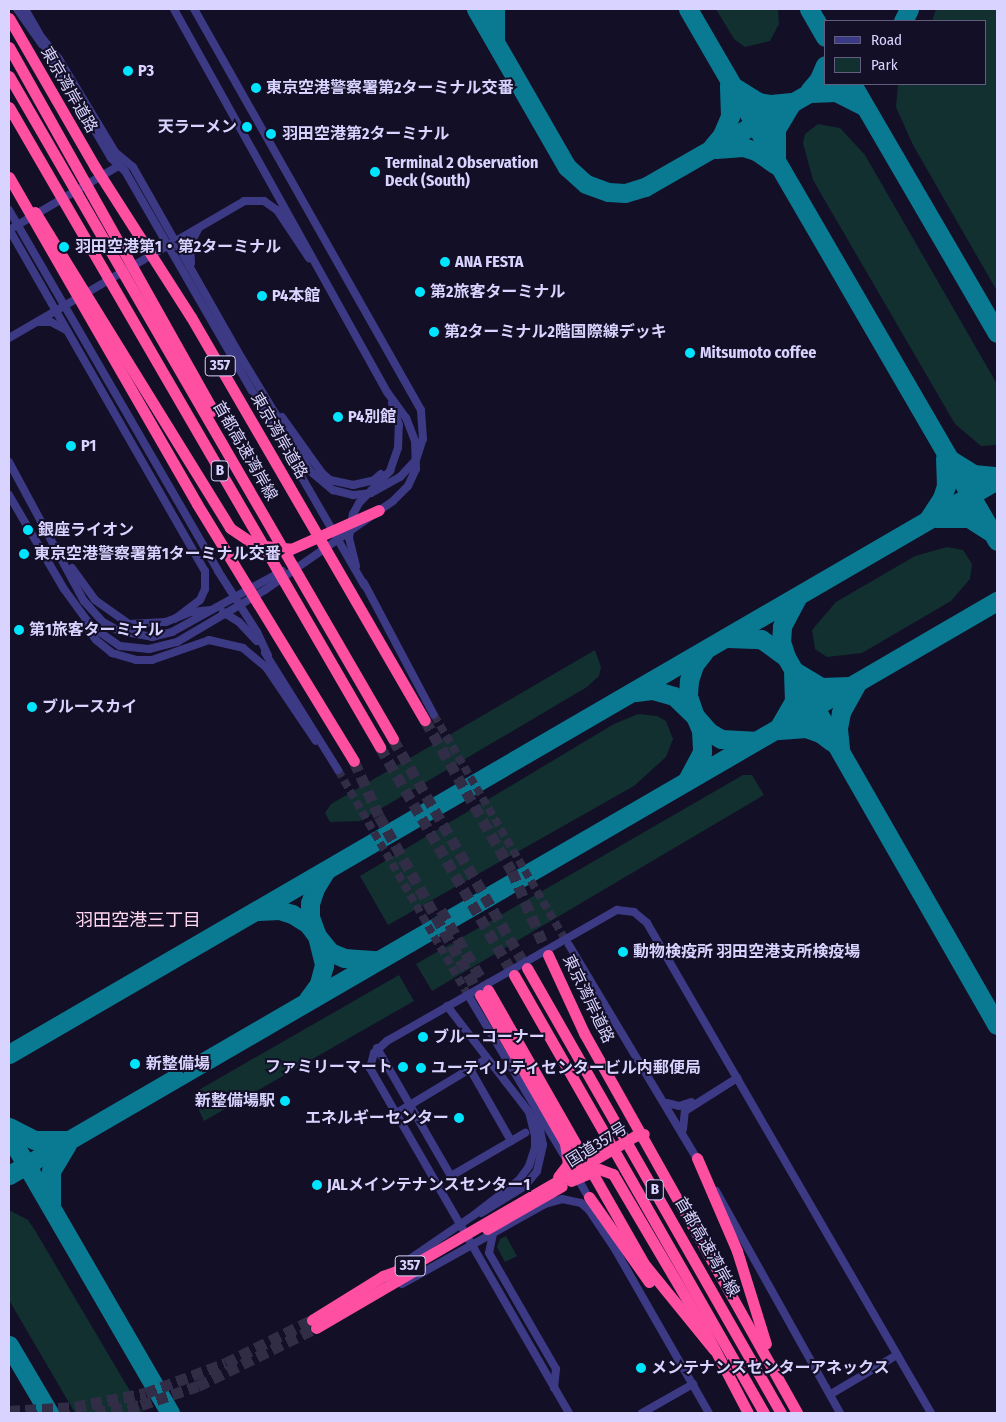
<!DOCTYPE html>
<meta charset="utf-8">
<style>
body{margin:0}
#map{position:relative;width:1006px;height:1422px;overflow:hidden;background:#130f26;font-family:"Fira Sans Condensed","Noto Sans JP",sans-serif}
div>[style]{position:absolute}
.green>*{inset:0;background:#12302f}
.taxiway>*{height:19px;margin:-9.5px;padding:0 9.5px;transform-origin:9.5px;border-radius:9.5px;background:#0a7a92}
.minor-tunnel>*{height:8px;margin-top:-4px;transform-origin:0;background:repeating-linear-gradient(90deg,#312d47 0 8px,transparent 0 12px)}
.highway-tunnel>*{height:11px;margin-top:-5.5px;transform-origin:0;background:repeating-linear-gradient(90deg,#312d47 0 11px,transparent 0 16.5px)}
.minor>*{height:8px;margin:-4px;padding:0 4px;transform-origin:4px;border-radius:4px;background:#3d3a85}
.highway>*{height:11px;margin:-5.5px;padding:0 5.5px;transform-origin:5.5px;border-radius:5.5px;background:#ff4fa3}
.dots>*{width:14px;height:14px;translate:-50% -50%;box-sizing:border-box;border:2px solid #130f26;border-radius:50%}
span{translate:-50% -50%;white-space:nowrap;text-align:center;line-height:1.15;-webkit-text-stroke:4px #130f26;paint-order:stroke}
.shield-label span{padding:1px 4px;background:#130f26;border:1px solid;border-radius:4px;-webkit-text-stroke-width:0}
.shield-label{font-size:15px;color:#d9d4ff;font-weight:700}
.poi-label{font-size:16px;color:#d9d4ff;font-weight:700}
.left{translate:0 -50%;text-align:left}
.right{translate:-100% -50%;text-align:right}
.street-label{font-size:16px;color:#d9d4ff}
.neighbourhood-label{font-size:18px;color:#ffd6f0}
.frame{position:absolute;inset:0;border:10px solid #d9d4ff;pointer-events:none}
.legend{position:absolute;left:824px;top:20px;width:162px;height:65px;box-sizing:border-box;background:#130f26;border:1px solid #625e7d;margin:0;padding:6px 9px;list-style:none;font-size:15px;color:#d9d4ff}
.legend li{display:flex;align-items:center;gap:10px;height:25px}
.legend b{width:25px;border:1px solid #625e7d}
</style>
<div id="map">
<div class="green">
<i style="clip-path:polygon(716px 9px,778px 9px,779px 24px,770px 41px,745px 47px,734px 39px)"></i>
<i style="clip-path:polygon(936px 9px,997px 9px,997px 291px,913px 145px,896px 107px,898px 84px,985px 84px,985px 21px,932px 21px)"></i>
<i style="clip-path:polygon(818px 124px,840px 128px,865px 155px,997px 384px,996px 445px,981px 446px,955px 424px,813px 180px,803px 143px,805px 134px)"></i>
<i style="clip-path:polygon(947px 547px,963px 550px,972px 564px,970px 579px,951px 601px,862px 653px,827px 657px,815px 649px,812px 630px,836px 602px,915px 556px)"></i>
<i style="clip-path:polygon(595px 650px,601px 667px,599px 676px,587px 687px,360px 821px,330px 822px,325px 813px,331px 804px)"></i>
<i style="clip-path:polygon(638px 714px,657px 716px,666px 721px,673px 739px,666px 757px,634px 786px,388px 925px,360px 876px,614px 724px)"></i>
<i style="clip-path:polygon(743px 775px,752px 775px,764px 795px,432px 991px,416px 964px)"></i>
<i style="clip-path:polygon(399px 975px,414px 1001px,204px 1121px,193px 1097px,197px 1091px)"></i>
<i style="clip-path:polygon(9px 1210px,28px 1220px,36px 1232px,143px 1413px,75px 1413px,9px 1300px)"></i>
<i style="clip-path:polygon(506px 1236px,517px 1256px,505px 1262px,497px 1247px,500px 1239px)"></i>
</div>
<div class="taxiway">
<i style="left:476px;top:9px;width:182px;rotate:60.1deg"></i>
<i style="left:567px;top:167px;width:25px;rotate:42deg"></i>
<i style="left:586px;top:184px;width:23px;rotate:20deg"></i>
<i style="left:608px;top:192px;width:17px;rotate:3deg"></i>
<i style="left:625px;top:193px;width:21px;rotate:-17deg"></i>
<i style="left:645px;top:187px;width:207px;rotate:-29.8deg"></i>
<i style="left:495px;top:9px;width:29px;rotate:90deg"></i>
<i style="left:688px;top:9px;width:615px;rotate:59.85deg"></i>
<i style="left:809px;top:9px;width:32px;rotate:60deg"></i>
<i style="left:903px;top:21px;width:13px;rotate:-63deg"></i>
<i style="left:852px;top:84px;width:288px;rotate:59.8deg"></i>
<i style="left:736px;top:88px;width:26px;rotate:32deg"></i>
<i style="left:758px;top:102px;width:13px;rotate:9deg"></i>
<i style="left:771px;top:104px;width:18px;rotate:-6deg"></i>
<i style="left:809px;top:91px;width:16px;rotate:-50deg"></i>
<i style="left:819px;top:79px;width:15px;rotate:-67deg"></i>
<i style="left:810px;top:93px;width:26px;rotate:-2deg"></i>
<i style="left:836px;top:92px;width:30px;rotate:27deg"></i>
<i style="left:712px;top:147px;width:16px;rotate:-50deg"></i>
<i style="left:722px;top:135px;width:21px;rotate:-67deg"></i>
<i style="left:730px;top:116px;width:31px;rotate:-92deg"></i>
<i style="left:716px;top:149px;width:27px;rotate:-4deg"></i>
<i style="left:743px;top:147px;width:14px;rotate:17deg"></i>
<i style="left:756px;top:151px;width:24px;rotate:35deg"></i>
<i style="left:776px;top:157px;width:28px;rotate:-90deg"></i>
<i style="left:776px;top:129px;width:29px;rotate:-59deg"></i>
<i style="left:951px;top:460px;width:26px;rotate:32deg"></i>
<i style="left:973px;top:474px;width:24px;rotate:5deg"></i>
<i style="left:929px;top:518px;width:24px;rotate:-57deg"></i>
<i style="left:942px;top:498px;width:13px;rotate:-72deg"></i>
<i style="left:946px;top:486px;width:28px;rotate:-92deg"></i>
<i style="left:936px;top:518px;width:33px"></i>
<i style="left:969px;top:518px;width:24px;rotate:33deg"></i>
<i style="left:728px;top:638px;width:33px;rotate:2deg"></i>
<i style="left:761px;top:639px;width:31px;rotate:36deg"></i>
<i style="left:786px;top:657px;width:424px;rotate:60.2deg"></i>
<i style="left:704px;top:652px;width:16px;rotate:128deg"></i>
<i style="left:694px;top:665px;width:16px;rotate:108deg"></i>
<i style="left:689px;top:680px;width:16px;rotate:94deg"></i>
<i style="left:688px;top:696px;width:21px;rotate:71deg"></i>
<i style="left:695px;top:716px;width:21px;rotate:49deg"></i>
<i style="left:709px;top:732px;width:14px;rotate:30deg"></i>
<i style="left:721px;top:739px;width:33px;rotate:3deg"></i>
<i style="left:786px;top:657px;width:16px;rotate:-108deg"></i>
<i style="left:781px;top:642px;width:16px;rotate:-86deg"></i>
<i style="left:782px;top:626px;width:32px;rotate:-62deg"></i>
<i style="left:796px;top:672px;width:29px;rotate:31deg"></i>
<i style="left:821px;top:687px;width:28px;rotate:-2deg"></i>
<i style="left:636px;top:692px;width:17px;rotate:-7deg"></i>
<i style="left:653px;top:690px;width:22px;rotate:16deg"></i>
<i style="left:674px;top:696px;width:29px;rotate:44deg"></i>
<i style="left:695px;top:716px;width:15px;rotate:67deg"></i>
<i style="left:701px;top:730px;width:22px;rotate:87deg"></i>
<i style="left:702px;top:752px;width:32px;rotate:118deg"></i>
<i style="left:779px;top:727px;width:30px;rotate:-60deg"></i>
<i style="left:794px;top:701px;width:27px;rotate:-92deg"></i>
<i style="left:779px;top:730px;width:27px;rotate:-4deg"></i>
<i style="left:806px;top:728px;width:15px;rotate:20deg"></i>
<i style="left:820px;top:733px;width:15px;rotate:37deg"></i>
<i style="left:840px;top:748px;width:20px;rotate:-96deg"></i>
<i style="left:838px;top:728px;width:16px;rotate:-79deg"></i>
<i style="left:841px;top:712px;width:31px;rotate:-61deg"></i>
<i style="left:325px;top:872px;width:19px;rotate:122deg"></i>
<i style="left:315px;top:888px;width:16px;rotate:108deg"></i>
<i style="left:310px;top:903px;width:14px;rotate:90deg"></i>
<i style="left:310px;top:917px;width:20px;rotate:70deg"></i>
<i style="left:317px;top:936px;width:21px;rotate:51deg"></i>
<i style="left:330px;top:952px;width:15px;rotate:23deg"></i>
<i style="left:344px;top:958px;width:32px;rotate:4deg"></i>
<i style="left:258px;top:911px;width:21px;rotate:-3deg"></i>
<i style="left:279px;top:910px;width:14px;rotate:17deg"></i>
<i style="left:292px;top:914px;width:19px;rotate:32deg"></i>
<i style="left:308px;top:924px;width:15px;rotate:53deg"></i>
<i style="left:317px;top:936px;width:30px;rotate:76deg"></i>
<i style="left:324px;top:965px;width:20px;rotate:105deg"></i>
<i style="left:319px;top:984px;width:19px;rotate:126deg"></i>
<i style="left:9px;top:1054px;width:1143px;rotate:-30.16deg"></i>
<i style="left:9px;top:1127px;width:28px;rotate:27deg"></i>
<i style="left:34px;top:1140px;width:32px"></i>
<i style="left:9px;top:1135px;width:321px;rotate:59.9deg"></i>
<i style="left:9px;top:1175px;width:1143px;rotate:-30.16deg"></i>
<i style="left:51px;top:1204px;width:33px;rotate:-90deg"></i>
<i style="left:51px;top:1171px;width:31px;rotate:-59deg"></i>
<i style="left:9px;top:1345px;width:79px;rotate:59.5deg"></i>
</div>
<div class="minor-tunnel">
<i style="left:434px;top:715px;width:265px;rotate:59.7deg"></i>
<i style="left:338px;top:770px;width:266px;rotate:60deg"></i>
</div>
<div class="highway-tunnel">
<i style="left:425px;top:720px;width:174px;rotate:60.1deg"></i>
<i style="left:512px;top:871px;width:91px;rotate:66.8deg"></i>
<i style="left:393px;top:739px;width:265px;rotate:59.7deg"></i>
<i style="left:380px;top:747px;width:264px;rotate:59.6deg"></i>
<i style="left:354px;top:761px;width:60px;rotate:65.6deg"></i>
<i style="left:379px;top:816px;width:206px;rotate:60.6deg"></i>
<i style="left:441px;top:910px;width:93px;rotate:59.6deg"></i>
<i style="left:9px;top:1411px;width:66px;rotate:-3.5deg"></i>
<i style="left:75px;top:1407px;width:72px;rotate:-11.2deg"></i>
<i style="left:146px;top:1393px;width:85px;rotate:-20.6deg"></i>
<i style="left:226px;top:1363px;width:96px;rotate:-26.6deg"></i>
<i style="left:95px;top:1413px;width:47px;rotate:-9.9deg"></i>
<i style="left:141px;top:1405px;width:60px;rotate:-18.4deg"></i>
<i style="left:198px;top:1386px;width:131px;rotate:-26.2deg"></i>
</div>
<div class="minor">
<i style="left:17px;top:9px;width:70px;rotate:54.9deg"></i>
<i style="left:57px;top:66px;width:107px;rotate:59.6deg"></i>
<i style="left:111px;top:158px;width:19px;rotate:43deg"></i>
<i style="left:125px;top:171px;width:479px;rotate:60deg"></i>
<i style="left:25px;top:9px;width:34px;rotate:60deg"></i>
<i style="left:42px;top:38px;width:27px;rotate:51deg"></i>
<i style="left:59px;top:59px;width:109px;rotate:58.9deg"></i>
<i style="left:115px;top:152px;width:23px;rotate:40deg"></i>
<i style="left:133px;top:167px;width:213px;rotate:60.4deg"></i>
<i style="left:238px;top:352px;width:139px;rotate:58.8deg"></i>
<i style="left:310px;top:471px;width:30px;rotate:40deg"></i>
<i style="left:333px;top:490px;width:21px;rotate:14deg"></i>
<i style="left:353px;top:495px;width:18px;rotate:-6deg"></i>
<i style="left:371px;top:493px;width:33px;rotate:-29deg"></i>
<i style="left:400px;top:477px;width:23px;rotate:-47deg"></i>
<i style="left:416px;top:460px;width:22px;rotate:-72deg"></i>
<i style="left:423px;top:439px;width:29px;rotate:-94deg"></i>
<i style="left:421px;top:410px;width:461px;rotate:-119.5deg"></i>
<i style="left:9px;top:210px;width:417px;rotate:59.9deg"></i>
<i style="left:218px;top:571px;width:72px;rotate:57.4deg"></i>
<i style="left:257px;top:632px;width:26px;rotate:65deg"></i>
<i style="left:14px;top:227px;width:123px;rotate:-30.3deg"></i>
<i style="left:9px;top:229px;width:394px;rotate:60.2deg"></i>
<i style="left:205px;top:571px;width:18px;rotate:90deg"></i>
<i style="left:205px;top:589px;width:12px;rotate:114deg"></i>
<i style="left:200px;top:600px;width:31px;rotate:143deg"></i>
<i style="left:191px;top:263px;width:18px;rotate:-93deg"></i>
<i style="left:190px;top:245px;width:18px;rotate:-63deg"></i>
<i style="left:37px;top:322px;width:14px"></i>
<i style="left:51px;top:322px;width:17px;rotate:28deg"></i>
<i style="left:9px;top:338px;width:272px;rotate:-30.2deg"></i>
<i style="left:244px;top:201px;width:20px"></i>
<i style="left:264px;top:201px;width:16px;rotate:35deg"></i>
<i style="left:277px;top:210px;width:58px;rotate:56.3deg"></i>
<i style="left:282px;top:417px;width:69px;rotate:54.5deg"></i>
<i style="left:322px;top:473px;width:11px;rotate:41deg"></i>
<i style="left:330px;top:480px;width:24px;rotate:12deg"></i>
<i style="left:353px;top:485px;width:22px;rotate:-13deg"></i>
<i style="left:374px;top:480px;width:9px;rotate:-41deg"></i>
<i style="left:9px;top:462px;width:158px;rotate:61.7deg"></i>
<i style="left:84px;top:601px;width:28px;rotate:48deg"></i>
<i style="left:103px;top:622px;width:18px;rotate:29deg"></i>
<i style="left:119px;top:631px;width:34px;rotate:10deg"></i>
<i style="left:152px;top:637px;width:21px;rotate:-14deg"></i>
<i style="left:172px;top:632px;width:126px;rotate:-29deg"></i>
<i style="left:9px;top:495px;width:109px;rotate:59.7deg"></i>
<i style="left:64px;top:589px;width:46px;rotate:53.9deg"></i>
<i style="left:91px;top:626px;width:35px;rotate:35deg"></i>
<i style="left:120px;top:646px;width:29px;rotate:6deg"></i>
<i style="left:149px;top:649px;width:29px;rotate:-14deg"></i>
<i style="left:177px;top:642px;width:102px;rotate:-30.6deg"></i>
<i style="left:265px;top:590px;width:156px;rotate:-34.8deg"></i>
<i style="left:393px;top:501px;width:21px;rotate:-45deg"></i>
<i style="left:408px;top:486px;width:19px;rotate:-65deg"></i>
<i style="left:416px;top:469px;width:28px;rotate:-92deg"></i>
<i style="left:415px;top:441px;width:25px;rotate:-111deg"></i>
<i style="left:406px;top:418px;width:32px;rotate:-126deg"></i>
<i style="left:387px;top:392px;width:438px;rotate:-119.1deg"></i>
<i style="left:356px;top:566px;width:29px;rotate:-104deg"></i>
<i style="left:349px;top:538px;width:24px;rotate:-81deg"></i>
<i style="left:353px;top:514px;width:13px;rotate:-61deg"></i>
<i style="left:359px;top:503px;width:45px;rotate:-45.9deg"></i>
<i style="left:390px;top:471px;width:24px;rotate:-71deg"></i>
<i style="left:398px;top:448px;width:23px;rotate:-88deg"></i>
<i style="left:399px;top:425px;width:23px;rotate:-108deg"></i>
<i style="left:72px;top:568px;width:39px;rotate:54deg"></i>
<i style="left:95px;top:600px;width:42px;rotate:35.2deg"></i>
<i style="left:129px;top:624px;width:37px;rotate:-3deg"></i>
<i style="left:166px;top:622px;width:27px;rotate:-22deg"></i>
<i style="left:191px;top:612px;width:18px;rotate:-6deg"></i>
<i style="left:364px;top:583px;width:149px;rotate:62.1deg"></i>
<i style="left:223px;top:612px;width:19px;rotate:32deg"></i>
<i style="left:239px;top:622px;width:26px;rotate:47deg"></i>
<i style="left:86px;top:627px;width:16px;rotate:52deg"></i>
<i style="left:96px;top:640px;width:21px;rotate:39deg"></i>
<i style="left:112px;top:653px;width:25px;rotate:16deg"></i>
<i style="left:136px;top:660px;width:16px"></i>
<i style="left:152px;top:660px;width:60px;rotate:-19.3deg"></i>
<i style="left:209px;top:640px;width:35px;rotate:13deg"></i>
<i style="left:243px;top:648px;width:30px;rotate:40deg"></i>
<i style="left:266px;top:667px;width:89px;rotate:56deg"></i>
<i style="left:265px;top:653px;width:138px;rotate:58deg"></i>
<i style="left:569px;top:945px;width:253px;rotate:59.1deg"></i>
<i style="left:471px;top:1000px;width:183px;rotate:59.1deg"></i>
<i style="left:377px;top:1048px;width:148px;rotate:60deg"></i>
<i style="left:451px;top:1176px;width:86px;rotate:-30.2deg"></i>
<i style="left:470px;top:1069px;width:83px;rotate:60.3deg"></i>
<i style="left:667px;top:1103px;width:12px;rotate:14deg"></i>
<i style="left:679px;top:1106px;width:13px;rotate:-18deg"></i>
<i style="left:395px;top:1114px;width:106px;rotate:-31.1deg"></i>
<i style="left:683px;top:1129px;width:18px;rotate:-84deg"></i>
<i style="left:685px;top:1111px;width:62px;rotate:-32.4deg"></i>
<i style="left:576px;top:1175px;width:29px;rotate:61deg"></i>
<i style="left:716px;top:1191px;width:254px;rotate:60.8deg"></i>
<i style="left:481px;top:1213px;width:52px;rotate:-31.5deg"></i>
<i style="left:525px;top:1186px;width:19px;rotate:-51deg"></i>
<i style="left:537px;top:1171px;width:27px;rotate:-77deg"></i>
<i style="left:543px;top:1145px;width:31px;rotate:-101deg"></i>
<i style="left:493px;top:1234px;width:19px;rotate:102deg"></i>
<i style="left:489px;top:1253px;width:134px;rotate:60deg"></i>
<i style="left:556px;top:1369px;width:19px;rotate:96deg"></i>
<i style="left:398px;top:1267px;width:92px;rotate:-34.4deg"></i>
<i style="left:474px;top:1215px;width:57px;rotate:-37.9deg"></i>
<i style="left:519px;top:1180px;width:17px;rotate:-54deg"></i>
<i style="left:529px;top:1166px;width:19px;rotate:-72deg"></i>
<i style="left:535px;top:1148px;width:12px;rotate:-90deg"></i>
<i style="left:535px;top:1136px;width:25px;rotate:-104deg"></i>
<i style="left:529px;top:1112px;width:134px;rotate:-127.7deg"></i>
<i style="left:402px;top:1284px;width:164px;rotate:-29.2deg"></i>
<i style="left:545px;top:1204px;width:18px;rotate:-16deg"></i>
<i style="left:562px;top:1199px;width:19px;rotate:12deg"></i>
<i style="left:581px;top:1203px;width:11px;rotate:41deg"></i>
<i style="left:589px;top:1210px;width:47px;rotate:56.3deg"></i>
<i style="left:615px;top:1249px;width:189px;rotate:60.2deg"></i>
<i style="left:831px;top:1394px;width:77px;rotate:-30.6deg"></i>
<i style="left:569px;top:1413px;width:398px;rotate:-120deg"></i>
<i style="left:370px;top:1068px;width:16px;rotate:-75deg"></i>
<i style="left:374px;top:1053px;width:18px;rotate:-43deg"></i>
<i style="left:387px;top:1041px;width:265px;rotate:-29.7deg"></i>
<i style="left:617px;top:910px;width:17px;rotate:7deg"></i>
<i style="left:634px;top:912px;width:17px;rotate:40deg"></i>
<i style="left:647px;top:923px;width:566px;rotate:59.9deg"></i>
<i style="left:642px;top:1413px;width:59px;rotate:-29.6deg"></i>
</div>
<div class="highway">
<i style="left:9px;top:18px;width:172px;rotate:60deg"></i>
<i style="left:95px;top:167px;width:178px;rotate:57.4deg"></i>
<i style="left:191px;top:317px;width:466px;rotate:59.9deg"></i>
<i style="left:9px;top:47px;width:417px;rotate:60.7deg"></i>
<i style="left:9px;top:76px;width:766px;rotate:59.92deg"></i>
<i style="left:9px;top:107px;width:740px;rotate:59.9deg"></i>
<i style="left:9px;top:177px;width:377px;rotate:60.1deg"></i>
<i style="left:197px;top:504px;width:301px;rotate:58.6deg"></i>
<i style="left:35px;top:212px;width:371px;rotate:58.3deg"></i>
<i style="left:230px;top:528px;width:30px;rotate:34deg"></i>
<i style="left:255px;top:545px;width:36px;rotate:6deg"></i>
<i style="left:291px;top:549px;width:96px;rotate:-23.9deg"></i>
<i style="left:548px;top:955px;width:86px;rotate:65.2deg"></i>
<i style="left:584px;top:1033px;width:436px;rotate:60.7deg"></i>
<i style="left:527px;top:968px;width:512px;rotate:60.28deg"></i>
<i style="left:514px;top:975px;width:504px;rotate:60.28deg"></i>
<i style="left:488px;top:990px;width:317px;rotate:60.3deg"></i>
<i style="left:645px;top:1265px;width:109px;rotate:50.9deg"></i>
<i style="left:480px;top:995px;width:171px;rotate:60.1deg"></i>
<i style="left:565px;top:1143px;width:21px;rotate:82deg"></i>
<i style="left:568px;top:1164px;width:16px;rotate:128deg"></i>
<i style="left:697px;top:1158px;width:101px;rotate:66.7deg"></i>
<i style="left:737px;top:1251px;width:97px;rotate:72.7deg"></i>
<i style="left:571px;top:1181px;width:30px;rotate:-23deg"></i>
<i style="left:599px;top:1169px;width:15px;rotate:20deg"></i>
<i style="left:613px;top:1174px;width:175px;rotate:59.5deg"></i>
<i style="left:702px;top:1325px;width:99px;rotate:62.4deg"></i>
<i style="left:589px;top:1197px;width:104px;rotate:54.8deg"></i>
<i style="left:487px;top:1229px;width:86px;rotate:-29.8deg"></i>
<i style="left:312px;top:1320px;width:84px;rotate:-31.8deg"></i>
<i style="left:383px;top:1276px;width:30px;rotate:-20deg"></i>
<i style="left:411px;top:1266px;width:259px;rotate:-30.1deg"></i>
<i style="left:635px;top:1136px;width:9px;rotate:-13deg"></i>
<i style="left:316px;top:1328px;width:117px;rotate:-30.3deg"></i>
</div>
<div class="dots">
<i style="left:128px;top:71px;background:#00e5ff"></i>
<i style="left:256px;top:88px;background:#00e5ff"></i>
<i style="left:247px;top:127px;background:#00e5ff"></i>
<i style="left:271px;top:134px;background:#00e5ff"></i>
<i style="left:375px;top:172px;background:#00e5ff"></i>
<i style="left:64px;top:247px;background:#00e5ff"></i>
<i style="left:445px;top:262px;background:#00e5ff"></i>
<i style="left:420px;top:292px;background:#00e5ff"></i>
<i style="left:262px;top:296px;background:#00e5ff"></i>
<i style="left:434px;top:332px;background:#00e5ff"></i>
<i style="left:690px;top:353px;background:#00e5ff"></i>
<i style="left:338px;top:417px;background:#00e5ff"></i>
<i style="left:71px;top:446px;background:#00e5ff"></i>
<i style="left:28px;top:530px;background:#00e5ff"></i>
<i style="left:24px;top:554px;background:#00e5ff"></i>
<i style="left:19px;top:630px;background:#00e5ff"></i>
<i style="left:32px;top:707px;background:#00e5ff"></i>
<i style="left:623px;top:952px;background:#00e5ff"></i>
<i style="left:423px;top:1037px;background:#00e5ff"></i>
<i style="left:135px;top:1064px;background:#00e5ff"></i>
<i style="left:403px;top:1067px;background:#00e5ff"></i>
<i style="left:421px;top:1068px;background:#00e5ff"></i>
<i style="left:285px;top:1101px;background:#00e5ff"></i>
<i style="left:459px;top:1118px;background:#00e5ff"></i>
<i style="left:317px;top:1185px;background:#00e5ff"></i>
<i style="left:641px;top:1368px;background:#00e5ff"></i>
</div>
<div class="shield-label">
<span style="left:220px;top:366px">357</span>
<span style="left:220px;top:471px">B</span>
<span style="left:655px;top:1190px">B</span>
<span style="left:410px;top:1266px">357</span>
</div>
<div class="poi-label">
<span class="left" style="left:138px;top:71px">P3</span>
<span class="left" style="left:266px;top:88px">東京空港警察署第2ターミナル交番</span>
<span class="right" style="left:237px;top:127px">天ラーメン</span>
<span class="left" style="left:282px;top:134px">羽田空港第2ターミナル</span>
<span class="left" style="left:385px;top:172px">Terminal 2 Observation<br>Deck (South)</span>
<span class="left" style="left:75px;top:247px">羽田空港第1・第2ターミナル</span>
<span class="left" style="left:455px;top:262px">ANA FESTA</span>
<span class="left" style="left:430px;top:292px">第2旅客ターミナル</span>
<span class="left" style="left:272px;top:296px">P4本館</span>
<span class="left" style="left:444px;top:332px">第2ターミナル2階国際線デッキ</span>
<span class="left" style="left:700px;top:353px">Mitsumoto coffee</span>
<span class="left" style="left:348px;top:417px">P4別館</span>
<span class="left" style="left:81px;top:446px">P1</span>
<span class="left" style="left:38px;top:530px">銀座ライオン</span>
<span class="left" style="left:34px;top:554px">東京空港警察署第1ターミナル交番</span>
<span class="left" style="left:29px;top:630px">第1旅客ターミナル</span>
<span class="left" style="left:42px;top:707px">ブルースカイ</span>
<span class="left" style="left:633px;top:952px">動物検疫所 羽田空港支所検疫場</span>
<span class="left" style="left:433px;top:1037px">ブルーコーナー</span>
<span class="left" style="left:146px;top:1064px">新整備場</span>
<span class="right" style="left:393px;top:1067px">ファミリーマート</span>
<span class="left" style="left:431px;top:1068px">ユーティリティセンタービル内郵便局</span>
<span class="right" style="left:275px;top:1101px">新整備場駅</span>
<span class="right" style="left:449px;top:1118px">エネルギーセンター</span>
<span class="left" style="left:327px;top:1185px">JALメインテナンスセンター1</span>
<span class="left" style="left:651px;top:1368px">メンテナンスセンターアネックス</span>
</div>
<div class="street-label">
<span style="left:69px;top:90px;rotate:60deg">東京湾岸道路</span>
<span style="left:279px;top:436px;rotate:60deg">東京湾岸道路</span>
<span style="left:245px;top:451px;rotate:60deg">首都高速湾岸線</span>
<span style="left:588px;top:999px;rotate:64deg">東京湾岸道路</span>
<span style="left:597px;top:1145px;rotate:-32deg">国道357号</span>
<span style="left:707px;top:1247px;rotate:60deg">首都高速湾岸線</span>
</div>
<div class="neighbourhood-label">
<span style="left:138px;top:920px">羽田空港三丁目</span>
</div>
<div class="frame"></div>
<ul class="legend">
<li><b style="height:6px;background:#3d3a85"></b>Road</li>
<li><b style="height:14px;background:#12302f"></b>Park</li>
</ul>
</div>
